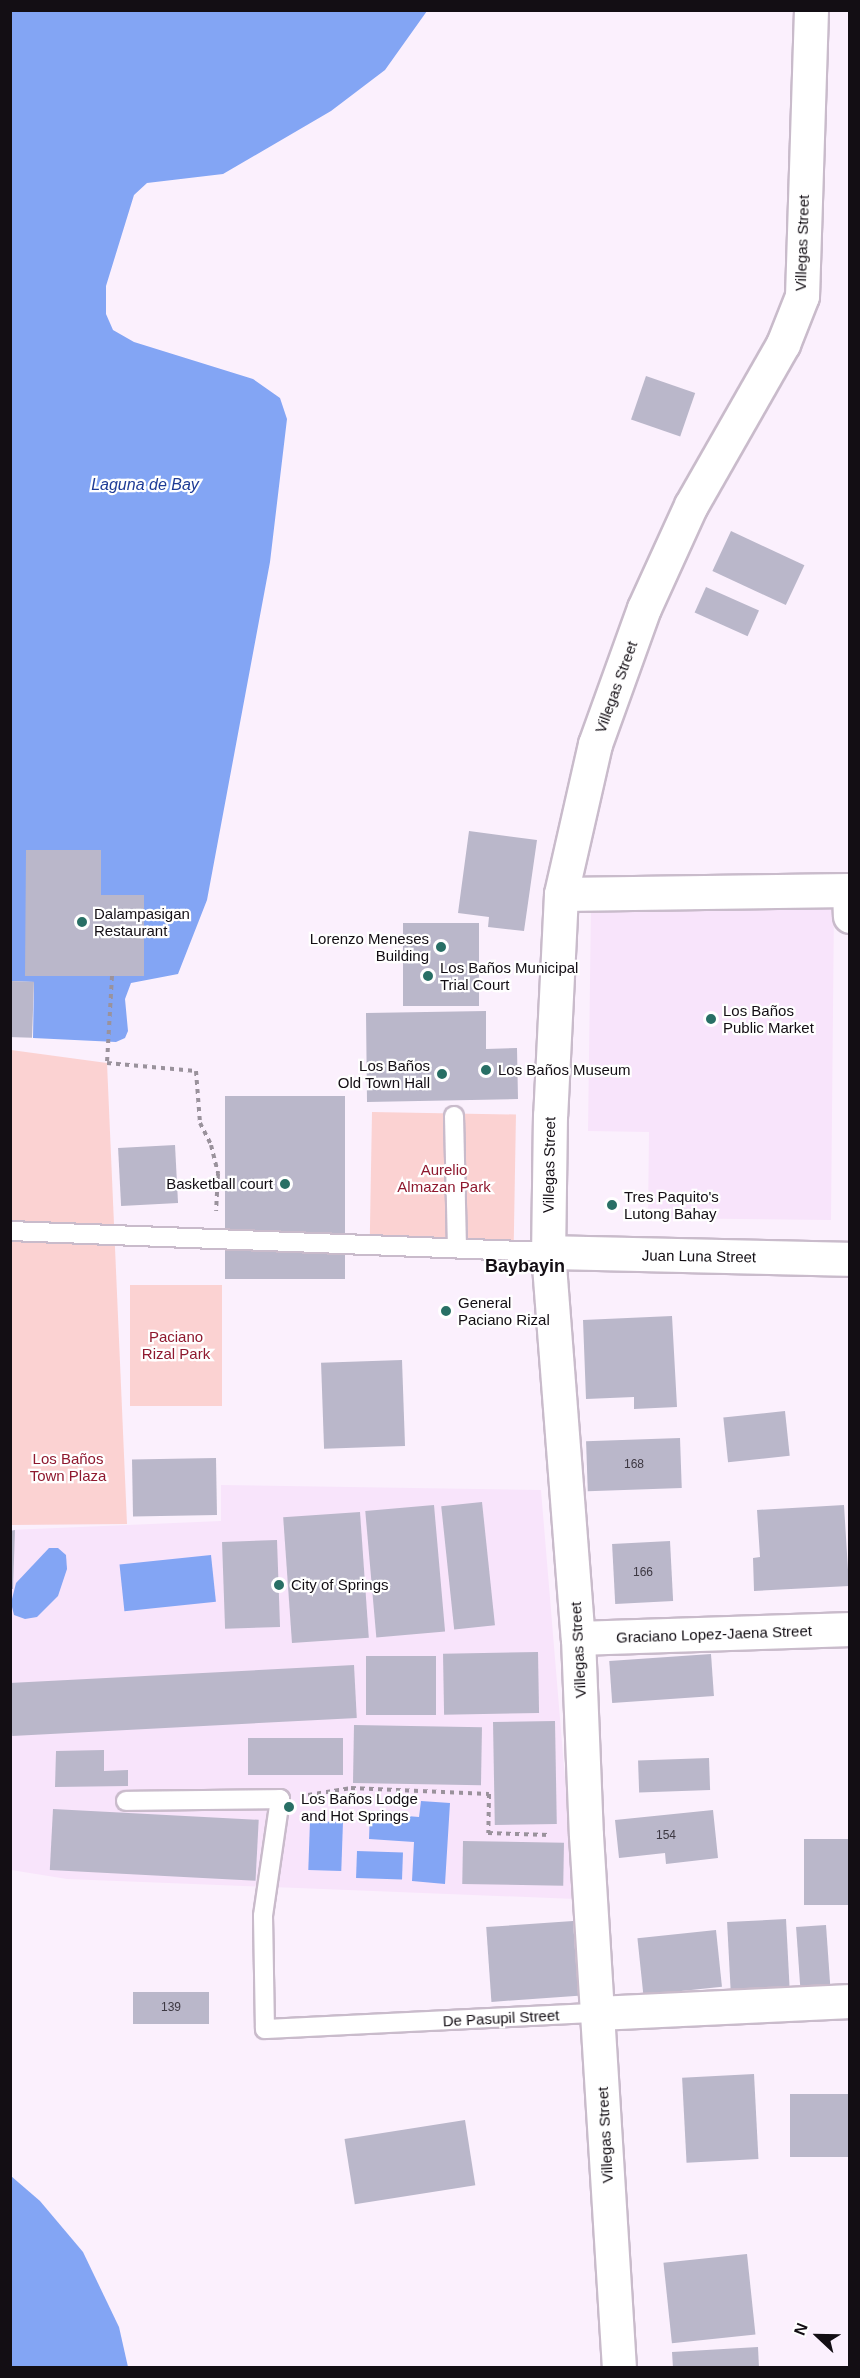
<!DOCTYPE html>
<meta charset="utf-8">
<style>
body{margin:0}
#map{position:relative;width:860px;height:2378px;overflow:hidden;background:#fbf0fd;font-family:Helvetica,sans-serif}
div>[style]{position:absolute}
.built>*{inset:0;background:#f8e4fb}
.green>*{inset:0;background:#fbd2d2;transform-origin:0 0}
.water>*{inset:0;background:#83a5f4;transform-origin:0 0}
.building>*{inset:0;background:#bab7ca;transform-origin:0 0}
.path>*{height:4px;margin-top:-2px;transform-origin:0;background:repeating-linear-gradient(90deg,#9a929c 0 4.5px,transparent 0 9px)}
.roads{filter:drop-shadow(2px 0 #c9bbcb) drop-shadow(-2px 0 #c9bbcb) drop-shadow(0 2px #c9bbcb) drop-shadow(0 -2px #c9bbcb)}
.lane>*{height:18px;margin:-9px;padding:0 9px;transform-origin:9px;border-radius:9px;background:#fff}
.street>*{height:33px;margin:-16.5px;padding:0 16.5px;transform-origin:16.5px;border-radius:16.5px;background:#fff}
.secondary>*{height:33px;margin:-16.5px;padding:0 16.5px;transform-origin:16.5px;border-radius:16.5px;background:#fff}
.dots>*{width:16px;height:16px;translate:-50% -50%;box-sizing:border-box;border:3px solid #fff;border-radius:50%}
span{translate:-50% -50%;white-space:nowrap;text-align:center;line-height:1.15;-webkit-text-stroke:4.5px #fff;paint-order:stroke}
.number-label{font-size:12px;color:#3d3842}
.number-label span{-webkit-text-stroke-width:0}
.street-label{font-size:15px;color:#130e14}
.poi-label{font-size:15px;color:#130e14}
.left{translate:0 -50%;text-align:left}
.right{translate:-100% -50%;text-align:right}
.park-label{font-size:15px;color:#8f192f}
.water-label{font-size:16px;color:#1f3c96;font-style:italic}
.quarter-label{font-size:18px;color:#130e14;font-weight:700}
.frame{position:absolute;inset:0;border:12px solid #130e14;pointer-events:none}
.north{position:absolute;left:788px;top:2306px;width:60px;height:60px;-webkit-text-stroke:4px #fff;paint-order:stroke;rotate:292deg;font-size:16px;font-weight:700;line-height:24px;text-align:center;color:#130e14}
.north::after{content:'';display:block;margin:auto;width:21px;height:27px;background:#130e14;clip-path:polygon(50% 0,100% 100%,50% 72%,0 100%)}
</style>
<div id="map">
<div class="built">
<i style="clip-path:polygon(591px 906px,834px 907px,831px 1220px,648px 1218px,649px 1132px,588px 1131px)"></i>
<i style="clip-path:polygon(221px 1485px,541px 1490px,575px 1899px,67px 1879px,11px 1870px,10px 1530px,221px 1521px)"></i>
</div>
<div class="green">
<i style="clip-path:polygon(11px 1050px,107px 1063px,127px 1524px,11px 1525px)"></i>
<i style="left:372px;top:1112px;width:144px;height:129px;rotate:1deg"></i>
<i style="left:130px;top:1285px;width:92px;height:121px"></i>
</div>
<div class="water">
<i style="clip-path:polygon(11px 11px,427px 11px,385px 70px,331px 111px,223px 174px,147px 183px,134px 195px,106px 286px,106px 314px,113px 330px,134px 342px,253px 379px,280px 398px,287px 419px,270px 562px,207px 900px,178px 974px,131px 983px,125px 999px,128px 1031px,125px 1038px,116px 1042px,33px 1038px,34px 982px,11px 981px)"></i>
<i style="clip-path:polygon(49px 1548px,58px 1548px,66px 1555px,67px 1569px,58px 1596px,37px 1617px,25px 1619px,14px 1615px,11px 1603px,16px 1583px)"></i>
<i style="left:211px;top:1555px;width:47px;height:92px;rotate:84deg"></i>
<i style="clip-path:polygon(421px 1801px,450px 1803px,445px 1884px,412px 1881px,414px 1842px,369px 1839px,370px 1813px,419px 1817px)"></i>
<i style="left:310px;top:1821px;width:33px;height:49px;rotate:2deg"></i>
<i style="left:357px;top:1851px;width:46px;height:27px;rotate:2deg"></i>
<i style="clip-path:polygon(11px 2176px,40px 2201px,83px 2252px,119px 2327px,128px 2367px,11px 2367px)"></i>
</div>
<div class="building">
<i style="left:646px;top:376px;width:52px;height:46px;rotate:19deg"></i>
<i style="left:731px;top:531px;width:81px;height:44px;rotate:25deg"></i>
<i style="left:706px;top:587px;width:58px;height:28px;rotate:24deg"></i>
<i style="clip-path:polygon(469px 831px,537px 840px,524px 931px,488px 927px,489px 917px,458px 913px)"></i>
<i style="clip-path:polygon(26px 850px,101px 850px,101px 895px,144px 895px,144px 976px,25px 976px)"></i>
<i style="left:403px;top:923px;width:76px;height:83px"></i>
<i style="left:10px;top:981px;width:24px;height:56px;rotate:2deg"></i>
<i style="clip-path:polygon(486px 1011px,486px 1049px,517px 1048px,518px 1099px,367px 1102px,366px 1013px)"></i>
<i style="left:225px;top:1096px;width:120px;height:183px"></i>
<i style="left:175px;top:1145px;width:58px;height:57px;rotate:87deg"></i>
<i style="clip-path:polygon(672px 1316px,677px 1407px,634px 1409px,634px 1397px,586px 1399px,583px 1320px)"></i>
<i style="left:402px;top:1360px;width:86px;height:81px;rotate:88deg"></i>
<i style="left:785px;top:1411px;width:45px;height:62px;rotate:84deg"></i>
<i style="left:680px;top:1438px;width:50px;height:94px;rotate:88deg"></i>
<i style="left:216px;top:1458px;width:57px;height:84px;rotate:89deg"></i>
<i style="left:482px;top:1502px;width:124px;height:41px;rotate:84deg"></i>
<i style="left:434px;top:1505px;width:127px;height:69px;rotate:85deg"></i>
<i style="clip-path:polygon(844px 1505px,849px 1586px,754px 1591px,753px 1558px,760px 1557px,757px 1510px)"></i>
<i style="left:360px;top:1512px;width:126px;height:77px;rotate:86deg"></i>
<i style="clip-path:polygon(15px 1530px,13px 1589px,10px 1589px,10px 1531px)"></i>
<i style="left:277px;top:1540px;width:87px;height:55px;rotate:88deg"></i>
<i style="left:670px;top:1541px;width:60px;height:58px;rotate:87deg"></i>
<i style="left:538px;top:1652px;width:61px;height:95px;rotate:89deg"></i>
<i style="left:711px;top:1654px;width:42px;height:102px;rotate:86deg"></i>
<i style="left:436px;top:1656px;width:59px;height:70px;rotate:90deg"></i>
<i style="left:354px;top:1665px;width:53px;height:345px;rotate:87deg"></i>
<i style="left:555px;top:1721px;width:103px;height:62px;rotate:89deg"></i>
<i style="left:354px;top:1725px;width:128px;height:58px;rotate:1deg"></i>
<i style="left:248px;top:1738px;width:95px;height:37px"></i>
<i style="clip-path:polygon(104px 1750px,104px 1771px,128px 1770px,128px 1786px,55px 1787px,56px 1751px)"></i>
<i style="left:709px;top:1758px;width:32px;height:71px;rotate:88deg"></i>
<i style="left:53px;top:1809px;width:206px;height:61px;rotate:3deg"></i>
<i style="clip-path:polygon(713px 1810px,718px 1858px,666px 1864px,665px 1853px,619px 1858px,615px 1820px)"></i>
<i style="left:850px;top:1839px;width:66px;height:46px;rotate:90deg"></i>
<i style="left:463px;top:1841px;width:101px;height:43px;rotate:1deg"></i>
<i style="left:786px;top:1919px;width:69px;height:59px;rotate:87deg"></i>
<i style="left:573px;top:1921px;width:75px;height:87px;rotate:86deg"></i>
<i style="left:826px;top:1925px;width:65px;height:30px;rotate:86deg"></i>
<i style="left:716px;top:1930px;width:57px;height:79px;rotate:84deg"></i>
<i style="left:133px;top:1992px;width:76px;height:32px"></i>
<i style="left:754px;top:2074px;width:85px;height:72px;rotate:87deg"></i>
<i style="left:850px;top:2094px;width:63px;height:60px;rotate:90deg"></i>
<i style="left:465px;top:2120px;width:66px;height:122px;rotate:81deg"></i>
<i style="left:747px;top:2254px;width:81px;height:84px;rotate:84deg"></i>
<i style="clip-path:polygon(758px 2347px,759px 2368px,673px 2368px,672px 2352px)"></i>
</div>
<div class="path">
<i style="left:112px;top:976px;width:87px;rotate:93.3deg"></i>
<i style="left:107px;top:1063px;width:89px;rotate:5.1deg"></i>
<i style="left:196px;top:1071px;width:52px;rotate:85.6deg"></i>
<i style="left:200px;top:1123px;width:25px;rotate:63deg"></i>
<i style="left:211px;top:1145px;width:30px;rotate:76deg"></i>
<i style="left:218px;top:1174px;width:37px;rotate:93deg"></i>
<i style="left:308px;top:1795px;width:44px;rotate:-9.2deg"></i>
<i style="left:351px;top:1788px;width:138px;rotate:2.5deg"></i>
<i style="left:489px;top:1794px;width:39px;rotate:91deg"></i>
<i style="left:488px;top:1833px;width:62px;rotate:1.8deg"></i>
</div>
<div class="roads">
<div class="lane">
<i style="left:454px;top:1116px;width:132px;rotate:88.7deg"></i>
<i style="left:10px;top:1231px;width:538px;rotate:2.24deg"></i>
<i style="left:126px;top:1801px;width:154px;rotate:-0.7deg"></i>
<i style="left:280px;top:1799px;width:118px;rotate:98.3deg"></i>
<i style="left:263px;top:1916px;width:113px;rotate:89deg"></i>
<i style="left:265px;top:2029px;width:333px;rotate:-2.8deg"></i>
</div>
<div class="street">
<i style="left:561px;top:894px;width:288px;rotate:-0.8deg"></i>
<i style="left:849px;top:890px;width:26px;rotate:88deg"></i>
<i style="left:578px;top:1638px;width:197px;rotate:87.7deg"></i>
<i style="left:586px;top:1835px;width:534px;rotate:86.46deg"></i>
<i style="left:598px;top:2013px;width:252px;rotate:-2.7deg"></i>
</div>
<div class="secondary">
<i style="left:811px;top:10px;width:286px;rotate:91.8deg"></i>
<i style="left:802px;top:296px;width:52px;rotate:111.6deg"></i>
<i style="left:783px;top:344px;width:185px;rotate:119.7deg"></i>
<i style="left:691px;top:505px;width:113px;rotate:114.5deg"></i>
<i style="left:644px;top:608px;width:145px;rotate:109.8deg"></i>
<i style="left:595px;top:744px;width:154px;rotate:102.8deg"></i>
<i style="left:561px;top:894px;width:221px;rotate:92.8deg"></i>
<i style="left:550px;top:1115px;width:137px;rotate:90.8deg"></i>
<i style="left:548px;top:1252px;width:387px;rotate:85.6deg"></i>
<i style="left:578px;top:1638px;width:272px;rotate:-1.9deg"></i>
<i style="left:548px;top:1252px;width:302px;rotate:1.3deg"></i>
</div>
</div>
<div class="dots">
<i style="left:82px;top:922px;background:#286f65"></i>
<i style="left:441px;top:947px;background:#286f65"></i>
<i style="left:428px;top:976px;background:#286f65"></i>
<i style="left:711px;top:1019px;background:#286f65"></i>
<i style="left:486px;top:1070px;background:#286f65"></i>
<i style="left:442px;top:1074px;background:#286f65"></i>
<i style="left:285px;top:1184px;background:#286f65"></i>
<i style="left:612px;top:1205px;background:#286f65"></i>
<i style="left:446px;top:1311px;background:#286f65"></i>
<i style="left:279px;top:1585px;background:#286f65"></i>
<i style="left:289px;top:1807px;background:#286f65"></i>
</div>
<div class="number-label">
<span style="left:634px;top:1465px">168</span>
<span style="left:643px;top:1573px">166</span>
<span style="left:666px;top:1836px">154</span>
<span style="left:171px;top:2008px">139</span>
</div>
<div class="street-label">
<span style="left:802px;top:243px;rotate:-88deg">Villegas Street</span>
<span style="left:616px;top:687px;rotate:-70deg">Villegas Street</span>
<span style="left:549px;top:1165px;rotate:-89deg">Villegas Street</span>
<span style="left:699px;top:1256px;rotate:1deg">Juan Luna Street</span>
<span style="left:714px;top:1634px;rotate:-2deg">Graciano Lopez-Jaena Street</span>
<span style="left:578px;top:1650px;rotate:-93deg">Villegas Street</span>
<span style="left:501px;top:2018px;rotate:-3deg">De Pasupil Street</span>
<span style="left:605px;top:2135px;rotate:-93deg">Villegas Street</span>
</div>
<div class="poi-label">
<span class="left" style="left:94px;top:922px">Dalampasigan<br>Restaurant</span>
<span class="right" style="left:429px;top:947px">Lorenzo Meneses<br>Building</span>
<span class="left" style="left:440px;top:976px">Los Baños Municipal<br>Trial Court</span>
<span class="left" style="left:723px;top:1019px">Los Baños<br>Public Market</span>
<span class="right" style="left:430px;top:1074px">Los Baños<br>Old Town Hall</span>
<span class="left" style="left:498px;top:1070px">Los Baños Museum</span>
<span class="right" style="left:273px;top:1184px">Basketball court</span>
<span class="left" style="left:624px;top:1205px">Tres Paquito's<br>Lutong Bahay</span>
<span class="left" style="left:458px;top:1311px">General<br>Paciano Rizal</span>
<span class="left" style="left:291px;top:1585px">City of Springs</span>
<span class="left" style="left:301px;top:1807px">Los Baños Lodge<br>and Hot Springs</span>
</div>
<div class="park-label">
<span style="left:444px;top:1178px">Aurelio<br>Almazan Park</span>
<span style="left:176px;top:1345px">Paciano<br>Rizal Park</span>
<span style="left:68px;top:1467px">Los Baños<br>Town Plaza</span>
</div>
<div class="water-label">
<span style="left:145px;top:485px">Laguna de Bay</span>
</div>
<div class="quarter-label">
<span style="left:525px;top:1266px">Baybayin</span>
</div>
<div class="frame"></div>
<div class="north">N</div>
</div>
